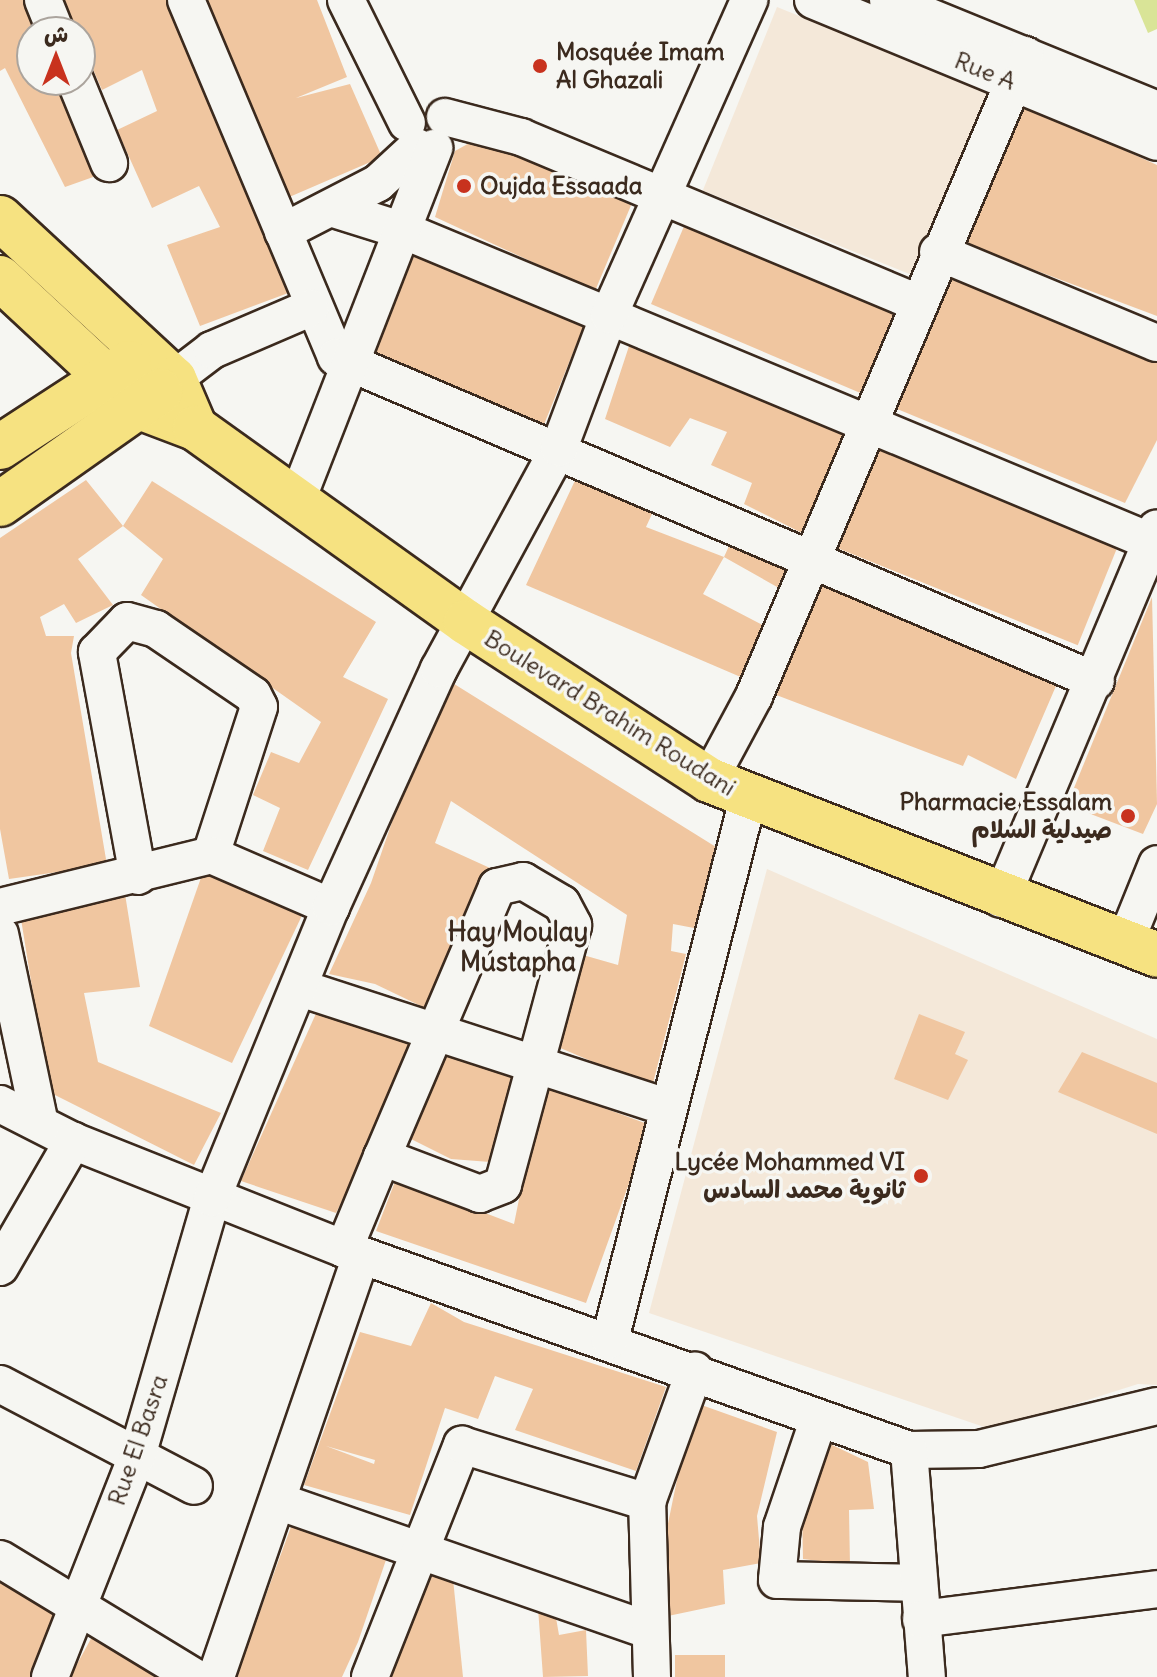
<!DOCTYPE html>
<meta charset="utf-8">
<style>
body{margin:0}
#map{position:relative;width:1157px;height:1677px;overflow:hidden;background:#f6f6f2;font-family:Delius,"Playpen Sans Arabic",sans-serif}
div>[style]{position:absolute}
.built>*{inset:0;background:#f4e8d9;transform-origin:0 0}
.green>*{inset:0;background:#d9e497}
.building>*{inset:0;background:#f0c6a0;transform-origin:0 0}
.roads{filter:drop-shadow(2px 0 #3b2a1e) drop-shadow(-2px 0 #3b2a1e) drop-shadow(0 2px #3b2a1e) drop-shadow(0 -2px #3b2a1e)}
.minor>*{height:36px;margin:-18px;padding:0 18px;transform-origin:18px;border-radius:18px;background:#f6f6f2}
.major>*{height:44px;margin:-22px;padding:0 22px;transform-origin:22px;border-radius:22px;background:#f6e281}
.dots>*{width:22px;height:22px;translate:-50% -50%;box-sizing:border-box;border:4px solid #f6f6f2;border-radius:50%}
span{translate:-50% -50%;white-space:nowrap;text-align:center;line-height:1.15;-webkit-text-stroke:7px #f6f6f2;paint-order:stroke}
.poi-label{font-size:24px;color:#3b2a1e;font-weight:700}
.left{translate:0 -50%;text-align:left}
.right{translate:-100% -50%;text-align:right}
.street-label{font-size:24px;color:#3b2a1e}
.neighbourhood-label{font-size:26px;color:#3b2a1e;font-weight:700}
.north{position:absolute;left:16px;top:16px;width:80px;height:80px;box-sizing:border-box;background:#f6f6f2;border:2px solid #aba49d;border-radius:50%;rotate:0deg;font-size:22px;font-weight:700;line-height:32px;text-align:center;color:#3b2a1e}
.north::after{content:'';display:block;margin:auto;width:28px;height:36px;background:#c8321e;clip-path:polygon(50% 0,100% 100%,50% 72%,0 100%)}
</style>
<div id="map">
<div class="built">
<i style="left:777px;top:7px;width:227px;height:198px;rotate:22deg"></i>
<i style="clip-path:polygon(767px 869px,1157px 1039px,1157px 1385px,1138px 1384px,993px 1430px,649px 1313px)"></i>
</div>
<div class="green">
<i style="clip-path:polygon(1134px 0,1157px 0,1157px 29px,1148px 33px)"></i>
</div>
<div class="building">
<i style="clip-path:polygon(0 0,28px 0,41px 32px,32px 32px,32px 80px,59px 80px,96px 176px,65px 187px,5px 68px,0 71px)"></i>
<i style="clip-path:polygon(63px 0,168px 0,299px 289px,200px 326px,167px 245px,220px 227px,199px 186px,152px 208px,117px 130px,157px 111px,142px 70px,102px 90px)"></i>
<i style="clip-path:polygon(205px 0,317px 0,347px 77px,296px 98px,350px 84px,382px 157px,287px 198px)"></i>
<i style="clip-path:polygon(1018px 102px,1157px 165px,1157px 316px,960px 242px)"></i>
<i style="clip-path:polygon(482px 136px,632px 203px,595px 291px,435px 217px,455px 151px)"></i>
<i style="left:685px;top:224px;width:230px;height:87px;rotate:23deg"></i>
<i style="left:415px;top:250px;width:185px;height:116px;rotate:22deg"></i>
<i style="clip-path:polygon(945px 277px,1157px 358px,1157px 440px,1125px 503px,885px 404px)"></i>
<i style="clip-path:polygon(632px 337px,859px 429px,814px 539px,744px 504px,752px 483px,711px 465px,727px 432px,690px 418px,670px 447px,605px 419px)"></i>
<i style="left:879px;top:443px;width:260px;height:113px;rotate:22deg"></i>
<i style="clip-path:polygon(579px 472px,657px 503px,646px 527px,724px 557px,734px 535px,798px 562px,786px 592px,724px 557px,703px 594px,774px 631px,757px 684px,526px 585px)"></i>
<i style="clip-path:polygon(86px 480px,123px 526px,78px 559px,113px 605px,76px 623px,64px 604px,40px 617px,46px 636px,74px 636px,71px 653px,107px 865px,9px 879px,0 829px,0 538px)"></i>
<i style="clip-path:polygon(152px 481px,376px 622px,343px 677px,388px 699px,308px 870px,263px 851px,280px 808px,253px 795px,271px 752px,299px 763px,321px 722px,141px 595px,163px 559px,123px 526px)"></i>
<i style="clip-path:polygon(822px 571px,1062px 672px,1016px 779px,968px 755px,963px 766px,771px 693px)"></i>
<i style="clip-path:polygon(1152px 597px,1157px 804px,1143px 834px,1067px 805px)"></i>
<i style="clip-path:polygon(451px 682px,716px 847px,694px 928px,673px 924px,671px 951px,686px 954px,652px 1087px,558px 1047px,583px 955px,618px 965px,627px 915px,451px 801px,435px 843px,490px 868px,425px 1008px,375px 984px,329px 974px,371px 883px,420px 741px)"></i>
<i style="clip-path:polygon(203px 872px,306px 907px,232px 1063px,149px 1026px)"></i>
<i style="clip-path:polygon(125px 894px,140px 987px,84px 993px,98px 1062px,221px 1113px,194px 1165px,49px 1092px,21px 919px)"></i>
<i style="clip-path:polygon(318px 1009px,420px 1045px,336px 1213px,241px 1181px)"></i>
<i style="clip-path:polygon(919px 1014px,965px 1032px,955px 1054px,968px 1060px,948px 1100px,894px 1079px)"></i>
<i style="clip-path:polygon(444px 1051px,519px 1077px,490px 1162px,451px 1159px,411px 1139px)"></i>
<i style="clip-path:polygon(1082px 1052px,1157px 1083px,1157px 1134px,1058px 1092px)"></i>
<i style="clip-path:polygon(542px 1085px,650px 1125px,586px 1303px,376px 1231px,396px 1179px,514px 1224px)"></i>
<i style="clip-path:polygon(evenodd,431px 1303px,464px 1322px,666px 1387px,636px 1471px,515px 1430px,533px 1389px,495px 1376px,478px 1419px,445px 1408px,410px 1515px,304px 1485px,360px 1332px,411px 1346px,431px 1303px,326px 1446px,375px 1460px,374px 1464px,326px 1446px)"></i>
<i style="clip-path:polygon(693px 1402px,777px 1432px,757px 1516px,761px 1563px,723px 1570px,725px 1604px,668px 1616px,664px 1543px)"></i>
<i style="clip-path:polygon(826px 1442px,868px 1462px,874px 1509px,849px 1510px,850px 1565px,803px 1559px,802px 1511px)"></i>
<i style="clip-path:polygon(292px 1524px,388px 1554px,358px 1642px,342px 1677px,236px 1677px)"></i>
<i style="clip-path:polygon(427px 1571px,453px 1579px,463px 1677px,385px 1677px)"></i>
<i style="clip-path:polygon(0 1574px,61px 1613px,36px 1677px,0 1677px)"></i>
<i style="clip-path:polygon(538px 1608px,555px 1612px,559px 1635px,586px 1630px,588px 1676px,543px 1677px)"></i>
<i style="clip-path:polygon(93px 1635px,170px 1677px,70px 1677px)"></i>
<i style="left:675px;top:1655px;width:50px;height:22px"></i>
</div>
<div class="roads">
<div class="minor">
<i style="left:43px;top:0;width:35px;rotate:68deg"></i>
<i style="left:186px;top:0;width:387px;rotate:67.2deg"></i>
<i style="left:336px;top:357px;width:826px;rotate:23.09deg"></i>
<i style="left:346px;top:0;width:137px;rotate:63.6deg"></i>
<i style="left:813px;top:0;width:372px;rotate:22.4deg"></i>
<i style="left:888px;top:0;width:291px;rotate:22.2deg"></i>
<i style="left:75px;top:80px;width:90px;rotate:67.7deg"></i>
<i style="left:445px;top:117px;width:79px;rotate:14.7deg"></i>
<i style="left:521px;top:137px;width:428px;rotate:22.7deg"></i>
<i style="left:334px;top:209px;width:77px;rotate:17.5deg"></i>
<i style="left:407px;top:232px;width:812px;rotate:22.59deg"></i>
<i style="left:283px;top:232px;width:107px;rotate:-27.3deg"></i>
<i style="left:378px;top:183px;width:53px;rotate:-42.7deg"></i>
<i style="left:938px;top:252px;width:237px;rotate:22.6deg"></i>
<i style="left:174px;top:379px;width:48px;rotate:-37.3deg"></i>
<i style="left:212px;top:350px;width:107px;rotate:-23.2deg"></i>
<i style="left:297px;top:500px;width:378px;rotate:-68.7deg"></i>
<i style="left:709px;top:780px;width:95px;rotate:-61.8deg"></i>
<i style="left:754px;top:696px;width:696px;rotate:-67.08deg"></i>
<i style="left:138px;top:876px;width:228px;rotate:-100.4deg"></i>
<i style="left:97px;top:652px;width:43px;rotate:-45.9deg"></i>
<i style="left:127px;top:621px;width:30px;rotate:15deg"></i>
<i style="left:156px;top:629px;width:117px;rotate:34.2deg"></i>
<i style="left:253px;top:695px;width:13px;rotate:63deg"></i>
<i style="left:259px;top:707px;width:156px;rotate:108deg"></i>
<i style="left:1001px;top:899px;width:402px;rotate:-67.2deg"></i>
<i style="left:0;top:907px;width:217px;rotate:-13.8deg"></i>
<i style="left:211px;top:855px;width:131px;rotate:23.4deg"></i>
<i style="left:0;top:934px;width:193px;rotate:78.1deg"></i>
<i style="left:1125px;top:943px;width:85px;rotate:-67.9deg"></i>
<i style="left:300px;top:988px;width:383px;rotate:18deg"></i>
<i style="left:0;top:1104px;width:82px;rotate:26.9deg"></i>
<i style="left:73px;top:1141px;width:292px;rotate:21.7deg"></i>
<i style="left:344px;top:1249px;width:600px;rotate:19.58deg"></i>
<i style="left:909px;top:1450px;width:70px;rotate:-0.8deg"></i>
<i style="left:979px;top:1449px;width:183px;rotate:-13.6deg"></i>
<i style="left:344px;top:1249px;width:100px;rotate:-67.6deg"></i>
<i style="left:382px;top:1157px;width:133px;rotate:-66.9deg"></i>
<i style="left:434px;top:1035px;width:161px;rotate:-66.9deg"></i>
<i style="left:497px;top:887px;width:27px;rotate:-13deg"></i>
<i style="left:523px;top:881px;width:45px;rotate:30.5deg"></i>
<i style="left:562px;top:904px;width:24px;rotate:62deg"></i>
<i style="left:573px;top:925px;width:269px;rotate:105.1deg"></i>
<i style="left:503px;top:1185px;width:25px;rotate:159deg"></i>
<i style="left:480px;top:1194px;width:105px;rotate:-159.3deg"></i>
<i style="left:0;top:1267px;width:146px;rotate:-59.9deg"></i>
<i style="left:610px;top:1340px;width:558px;rotate:-75.69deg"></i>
<i style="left:0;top:1384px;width:219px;rotate:27.7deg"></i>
<i style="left:818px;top:1421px;width:112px;rotate:108.8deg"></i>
<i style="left:782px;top:1527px;width:53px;rotate:95.4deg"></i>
<i style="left:777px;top:1580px;width:142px;rotate:1.2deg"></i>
<i style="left:909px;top:1450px;width:228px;rotate:85.5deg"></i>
<i style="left:280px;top:1502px;width:389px;rotate:19.2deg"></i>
<i style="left:0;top:1559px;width:227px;rotate:31.3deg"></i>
<i style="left:921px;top:1619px;width:238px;rotate:-7.2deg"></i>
<i style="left:50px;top:1677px;width:238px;rotate:-68.5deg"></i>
<i style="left:137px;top:1456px;width:269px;rotate:-73.8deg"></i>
<i style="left:212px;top:1198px;width:314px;rotate:-67.8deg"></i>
<i style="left:331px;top:907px;width:261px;rotate:-65.6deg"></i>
<i style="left:439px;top:669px;width:251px;rotate:-61.5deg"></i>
<i style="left:559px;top:448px;width:142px;rotate:-69.4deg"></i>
<i style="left:609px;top:315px;width:345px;rotate:-66deg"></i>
<i style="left:216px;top:1677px;width:446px;rotate:-71deg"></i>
<i style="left:370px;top:1677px;width:250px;rotate:-68.4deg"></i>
<i style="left:462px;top:1445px;width:194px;rotate:17.1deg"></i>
<i style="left:652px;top:1677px;width:175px;rotate:-91.6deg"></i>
<i style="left:647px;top:1502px;width:140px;rotate:-70deg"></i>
</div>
<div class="major">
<i style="left:0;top:218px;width:237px;rotate:42.8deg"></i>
<i style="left:174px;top:379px;width:53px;rotate:66.8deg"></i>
<i style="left:0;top:278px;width:190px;rotate:42.9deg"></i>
<i style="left:139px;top:407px;width:60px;rotate:20.6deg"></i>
<i style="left:195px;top:428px;width:333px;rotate:35.6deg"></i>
<i style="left:466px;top:622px;width:290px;rotate:33deg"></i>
<i style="left:709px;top:780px;width:481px;rotate:21.3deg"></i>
<i style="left:0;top:447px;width:154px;rotate:-33.1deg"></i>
<i style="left:0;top:504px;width:196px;rotate:-35.2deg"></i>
</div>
</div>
<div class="dots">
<i style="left:540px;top:66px;background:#c8321e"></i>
<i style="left:464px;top:186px;background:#c8321e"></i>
<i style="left:1128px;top:816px;background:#c8321e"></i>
<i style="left:921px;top:1176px;background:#c8321e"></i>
</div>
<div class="poi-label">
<span class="left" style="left:556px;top:66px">Mosquée Imam<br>Al Ghazali</span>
<span class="left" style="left:480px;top:186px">Oujda Essaada</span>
<span class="right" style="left:1112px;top:816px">Pharmacie Essalam<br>صيدلية السلام</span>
<span class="right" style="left:905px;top:1176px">Lycée Mohammed VI<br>ثانوية محمد السادس</span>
</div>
<div class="street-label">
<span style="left:985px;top:71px;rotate:22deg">Rue A</span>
<span style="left:610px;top:713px;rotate:32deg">Boulevard Brahim Roudani</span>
<span style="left:138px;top:1440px;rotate:-71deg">Rue El Basra</span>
</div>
<div class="neighbourhood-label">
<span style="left:518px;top:947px">Hay Moulay<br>Mustapha</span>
</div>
<div class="north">ش</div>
</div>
